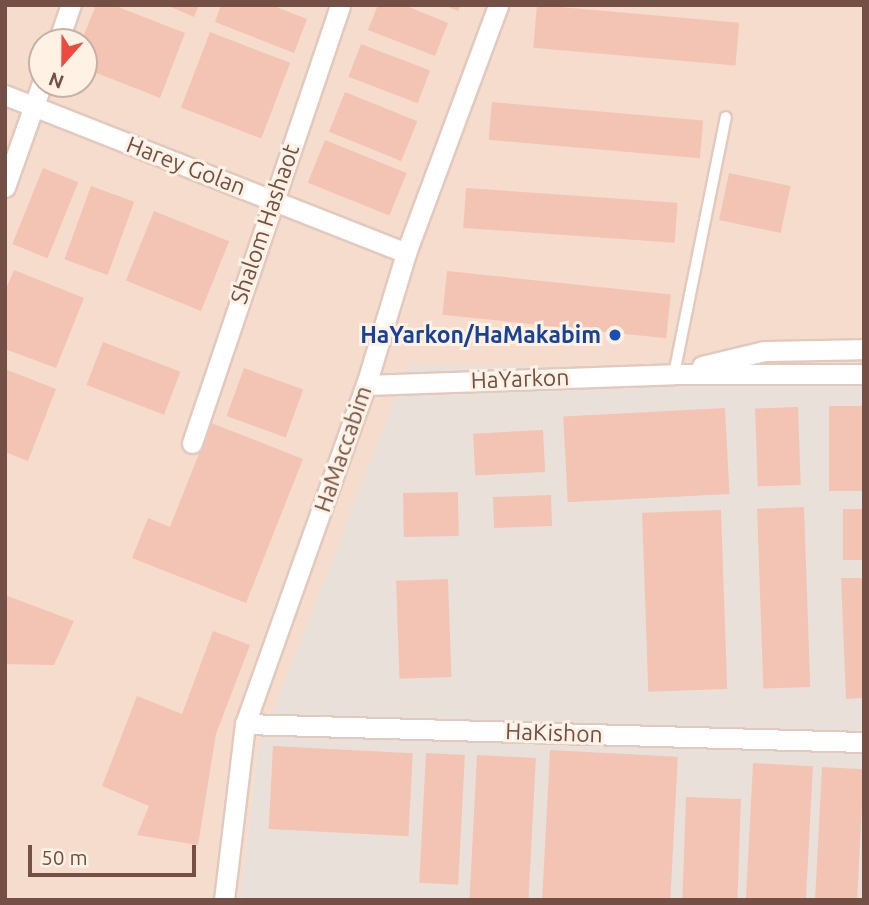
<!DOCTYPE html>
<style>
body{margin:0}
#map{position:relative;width:869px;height:905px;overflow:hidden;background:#fdecdd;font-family:Ubuntu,sans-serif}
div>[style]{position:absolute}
.residential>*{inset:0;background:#f5dccc}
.industrial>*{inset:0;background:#eae0da}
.building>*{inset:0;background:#f3c4b4;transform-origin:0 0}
.roads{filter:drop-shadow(2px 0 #e3c9bd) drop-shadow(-2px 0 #e3c9bd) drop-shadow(0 2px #e3c9bd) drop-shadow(0 -2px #e3c9bd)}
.service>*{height:10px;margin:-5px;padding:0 5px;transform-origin:5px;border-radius:5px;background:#fff}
.minor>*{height:19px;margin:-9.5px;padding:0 9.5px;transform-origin:9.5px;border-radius:9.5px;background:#fff}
.dots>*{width:19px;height:19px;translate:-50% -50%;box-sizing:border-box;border:4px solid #fff1e4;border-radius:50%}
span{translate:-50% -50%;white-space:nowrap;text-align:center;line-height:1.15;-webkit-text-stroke:6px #fff1e4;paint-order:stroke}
.street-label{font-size:23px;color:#734f45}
.transit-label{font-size:23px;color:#164399;font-weight:700}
.right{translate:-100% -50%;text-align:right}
.frame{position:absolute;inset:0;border:7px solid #734f45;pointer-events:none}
.north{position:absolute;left:28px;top:28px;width:70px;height:70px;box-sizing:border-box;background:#fff1e4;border:2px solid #c7b0a4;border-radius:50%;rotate:201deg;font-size:19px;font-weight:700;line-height:28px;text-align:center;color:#734f45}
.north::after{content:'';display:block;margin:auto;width:24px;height:32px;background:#ec4b3d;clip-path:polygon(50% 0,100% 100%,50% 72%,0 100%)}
.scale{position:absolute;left:28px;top:845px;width:168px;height:32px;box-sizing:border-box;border:4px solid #734f45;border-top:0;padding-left:9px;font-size:21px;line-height:24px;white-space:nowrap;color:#734f45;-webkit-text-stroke:5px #fff1e4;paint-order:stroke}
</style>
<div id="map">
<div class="residential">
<i style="clip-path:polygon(evenodd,5px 5px,864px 5px,864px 369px,257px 753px,240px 900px,5px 900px,5px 5px,42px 42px,84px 42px,84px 84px,42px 84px,42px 42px)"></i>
</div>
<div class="industrial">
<i style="clip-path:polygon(408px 365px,864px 369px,864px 900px,240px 900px,257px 753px)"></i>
</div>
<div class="building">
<i style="clip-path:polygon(96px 5px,113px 5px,185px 33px,160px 98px,84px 68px,81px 42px)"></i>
<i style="clip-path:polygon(166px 5px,199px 5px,194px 17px)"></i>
<i style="clip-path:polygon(221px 5px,271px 5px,307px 19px,294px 53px,215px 22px)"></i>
<i style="clip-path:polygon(378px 5px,404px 5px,448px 23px,435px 56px,368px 30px)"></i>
<i style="clip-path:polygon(443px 5px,461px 5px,458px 11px)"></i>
<i style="left:537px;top:5px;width:203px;height:43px;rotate:5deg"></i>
<i style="left:210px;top:32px;width:86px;height:81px;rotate:21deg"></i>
<i style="left:361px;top:44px;width:74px;height:35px;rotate:21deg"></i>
<i style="left:345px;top:92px;width:78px;height:43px;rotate:22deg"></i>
<i style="left:492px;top:102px;width:212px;height:38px;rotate:5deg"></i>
<i style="left:325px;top:140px;width:88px;height:46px;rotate:22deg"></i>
<i style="left:43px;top:168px;width:38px;height:82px;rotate:22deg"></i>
<i style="left:729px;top:173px;width:63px;height:48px;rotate:12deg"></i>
<i style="left:91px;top:186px;width:46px;height:78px;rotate:20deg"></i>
<i style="left:466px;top:188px;width:212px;height:40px;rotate:4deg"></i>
<i style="left:154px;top:211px;width:81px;height:75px;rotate:22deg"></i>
<i style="clip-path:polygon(14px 270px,84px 298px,56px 368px,5px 349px,5px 291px)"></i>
<i style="left:447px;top:271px;width:225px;height:44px;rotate:6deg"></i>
<i style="left:103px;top:342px;width:83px;height:46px;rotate:21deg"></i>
<i style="left:244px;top:368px;width:63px;height:51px;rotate:20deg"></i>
<i style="clip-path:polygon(5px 369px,56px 389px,28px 461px,5px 452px)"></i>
<i style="left:864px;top:406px;width:85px;height:35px;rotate:90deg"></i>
<i style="left:798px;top:407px;width:78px;height:43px;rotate:88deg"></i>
<i style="left:725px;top:408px;width:86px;height:162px;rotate:87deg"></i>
<i style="clip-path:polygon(211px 423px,303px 459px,246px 603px,132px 558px,148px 518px,170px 527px)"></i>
<i style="left:543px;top:430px;width:42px;height:70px;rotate:87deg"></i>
<i style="left:458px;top:492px;width:44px;height:55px;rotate:89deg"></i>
<i style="left:551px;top:495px;width:31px;height:58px;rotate:88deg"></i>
<i style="left:804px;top:507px;width:180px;height:47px;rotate:88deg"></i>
<i style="left:843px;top:509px;width:21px;height:51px"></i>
<i style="left:721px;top:510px;width:179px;height:79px;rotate:88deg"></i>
<i style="clip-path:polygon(841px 578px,864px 578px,864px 698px,846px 699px)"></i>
<i style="left:448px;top:579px;width:98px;height:52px;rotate:88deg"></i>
<i style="clip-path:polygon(5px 595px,74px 621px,54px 665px,5px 664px)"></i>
<i style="clip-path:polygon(213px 631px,250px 645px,216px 734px,198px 845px,137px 835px,149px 806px,102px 786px,137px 696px,182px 714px)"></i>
<i style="left:273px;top:746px;width:140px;height:83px;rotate:3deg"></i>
<i style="left:550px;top:750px;width:128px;height:150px;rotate:3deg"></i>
<i style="left:426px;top:753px;width:39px;height:130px;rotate:3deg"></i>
<i style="left:477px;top:755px;width:59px;height:145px;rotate:3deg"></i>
<i style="left:753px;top:763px;width:60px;height:137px;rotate:3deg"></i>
<i style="left:822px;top:767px;width:42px;height:133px;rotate:3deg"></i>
<i style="left:686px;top:797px;width:55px;height:103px;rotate:2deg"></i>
</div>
<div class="roads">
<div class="service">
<i style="left:674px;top:374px;width:262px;rotate:-78.6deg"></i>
</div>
<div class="minor">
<i style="left:58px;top:42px;width:39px;rotate:-71deg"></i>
<i style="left:5px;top:95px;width:431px;rotate:21.5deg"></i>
<i style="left:5px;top:187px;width:110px;rotate:-70.4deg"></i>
<i style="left:702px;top:366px;width:64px;rotate:-13.6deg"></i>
<i style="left:764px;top:351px;width:100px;rotate:-1.1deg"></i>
<i style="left:366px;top:385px;width:308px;rotate:-2deg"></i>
<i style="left:674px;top:374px;width:190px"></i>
<i style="left:192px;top:443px;width:462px;rotate:-71.3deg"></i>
<i style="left:245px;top:724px;width:619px;rotate:1.67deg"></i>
<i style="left:224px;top:900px;width:177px;rotate:-83.2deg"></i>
<i style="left:245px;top:724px;width:360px;rotate:-70.4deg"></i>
<i style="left:366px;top:385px;width:138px;rotate:-73.1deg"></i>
<i style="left:406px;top:253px;width:265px;rotate:-69.6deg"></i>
</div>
</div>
<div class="dots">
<i style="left:615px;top:335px;background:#1a4fb4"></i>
</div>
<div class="street-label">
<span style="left:186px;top:166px;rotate:21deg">Harey Golan</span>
<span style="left:265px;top:224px;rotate:-71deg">Shalom Hashaot</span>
<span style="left:520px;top:379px;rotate:-2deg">HaYarkon</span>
<span style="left:343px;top:449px;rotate:-71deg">HaMaccabim</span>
<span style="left:554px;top:733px;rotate:2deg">HaKishon</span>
</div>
<div class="transit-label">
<span class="right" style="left:601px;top:335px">HaYarkon/HaMakabim</span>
</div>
<div class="frame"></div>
<div class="north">N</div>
<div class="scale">50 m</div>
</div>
